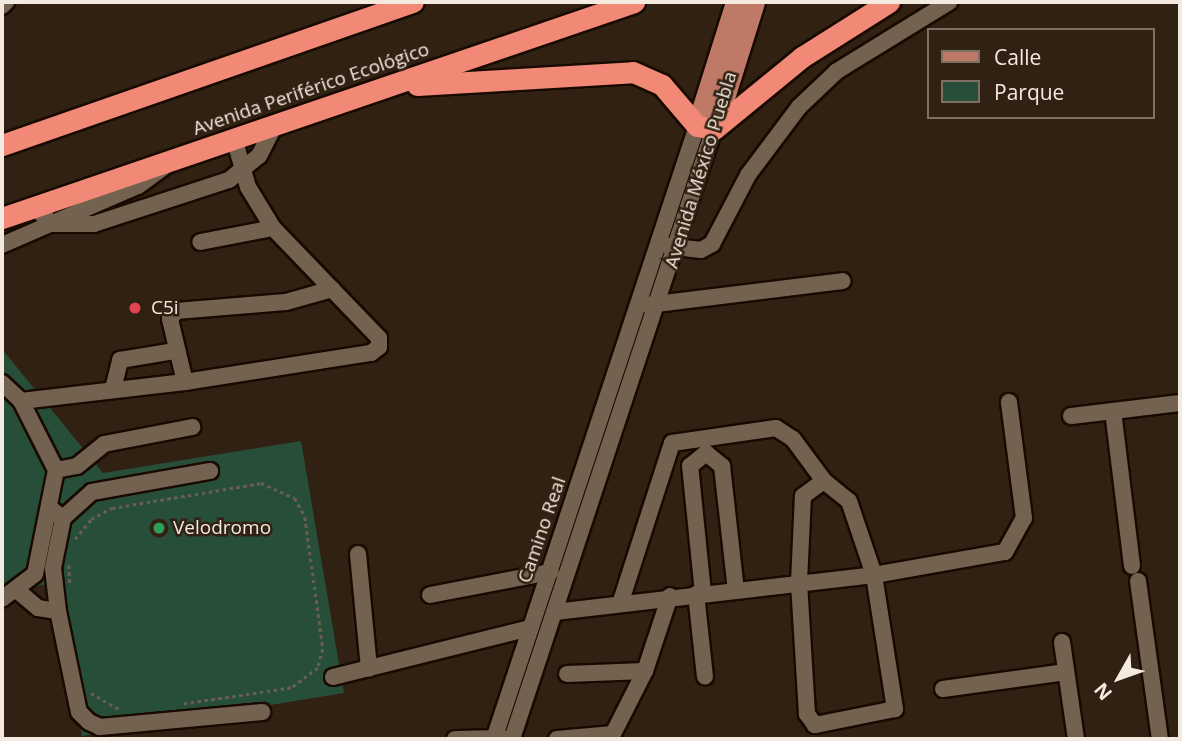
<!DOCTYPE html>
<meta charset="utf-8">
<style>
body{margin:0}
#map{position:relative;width:1182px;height:741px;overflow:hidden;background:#302112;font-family:"Open Sans",sans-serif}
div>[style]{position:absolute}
.green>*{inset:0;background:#274e38}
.path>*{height:2.5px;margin-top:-1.25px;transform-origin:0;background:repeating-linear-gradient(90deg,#6b5d50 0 3.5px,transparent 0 7px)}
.roads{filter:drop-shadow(2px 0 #180a00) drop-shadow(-2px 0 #180a00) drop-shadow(0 2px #180a00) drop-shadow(0 -2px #180a00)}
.minor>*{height:16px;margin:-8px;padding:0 8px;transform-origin:8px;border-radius:8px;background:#746251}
.major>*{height:21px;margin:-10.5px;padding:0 10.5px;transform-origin:10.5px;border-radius:10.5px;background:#bf7967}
.highway>*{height:21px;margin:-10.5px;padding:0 10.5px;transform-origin:10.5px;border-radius:10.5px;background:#f18976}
.dots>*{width:19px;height:19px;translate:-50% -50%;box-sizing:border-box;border:4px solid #302112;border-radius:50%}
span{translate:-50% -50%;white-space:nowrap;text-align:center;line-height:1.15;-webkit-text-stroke:5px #302112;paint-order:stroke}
.street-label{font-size:19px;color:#f4eae0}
.poi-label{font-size:19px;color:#f4eae0}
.left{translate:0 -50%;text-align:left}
.frame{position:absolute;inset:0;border:4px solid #f4eae0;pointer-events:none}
.legend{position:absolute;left:927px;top:28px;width:228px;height:91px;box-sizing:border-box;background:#302112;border:2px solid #7e7164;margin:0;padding:9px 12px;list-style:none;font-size:21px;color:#f4eae0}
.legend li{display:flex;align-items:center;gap:14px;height:35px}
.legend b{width:35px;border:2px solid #7e7164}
.north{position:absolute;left:1084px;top:643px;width:70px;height:70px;-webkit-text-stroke:5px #302112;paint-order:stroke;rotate:230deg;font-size:19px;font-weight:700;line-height:28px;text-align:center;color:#f4eae0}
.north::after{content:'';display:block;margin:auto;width:24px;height:32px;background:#f4eae0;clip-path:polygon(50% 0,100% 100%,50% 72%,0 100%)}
</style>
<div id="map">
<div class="green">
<i style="clip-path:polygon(2px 349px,103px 473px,301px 441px,344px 693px,82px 736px,56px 583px,2px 591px)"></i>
</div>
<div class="path">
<i style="left:75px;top:539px;width:26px;rotate:-51deg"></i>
<i style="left:91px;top:519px;width:24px;rotate:-28deg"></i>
<i style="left:112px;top:508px;width:151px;rotate:-9.5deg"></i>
<i style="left:261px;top:483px;width:37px;rotate:24deg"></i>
<i style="left:295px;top:498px;width:21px;rotate:62deg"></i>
<i style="left:305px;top:517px;width:133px;rotate:82.2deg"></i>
<i style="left:323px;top:649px;width:20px;rotate:105deg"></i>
<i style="left:318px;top:668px;width:34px;rotate:143deg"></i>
<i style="left:291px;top:688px;width:109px;rotate:171.6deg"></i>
<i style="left:69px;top:565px;width:18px;rotate:87deg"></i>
<i style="left:91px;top:693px;width:34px;rotate:30deg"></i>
</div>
<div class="roads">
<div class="minor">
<i style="left:2px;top:6px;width:6px;rotate:-45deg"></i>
<i style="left:234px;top:138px;width:51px;rotate:74.1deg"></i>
<i style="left:248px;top:187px;width:48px;rotate:58.6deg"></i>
<i style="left:34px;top:207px;width:25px;rotate:42deg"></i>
<i style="left:53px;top:224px;width:41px"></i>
<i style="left:94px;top:224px;width:142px;rotate:-18.1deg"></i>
<i style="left:229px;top:180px;width:38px;rotate:-39deg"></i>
<i style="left:259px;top:156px;width:36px;rotate:-63deg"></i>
<i style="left:2px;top:245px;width:148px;rotate:-23.5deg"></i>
<i style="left:138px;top:186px;width:31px;rotate:-36deg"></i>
<i style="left:668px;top:246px;width:33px;rotate:7deg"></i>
<i style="left:701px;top:250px;width:13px;rotate:-29deg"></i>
<i style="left:712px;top:244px;width:78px;rotate:-62.4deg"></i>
<i style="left:748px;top:175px;width:85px;rotate:-53.1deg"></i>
<i style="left:799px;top:107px;width:52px;rotate:-43.5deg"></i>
<i style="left:837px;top:71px;width:132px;rotate:-31.6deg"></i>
<i style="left:648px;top:305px;width:196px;rotate:-7deg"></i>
<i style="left:185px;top:382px;width:65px;rotate:-103.4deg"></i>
<i style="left:170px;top:319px;width:10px;rotate:-53deg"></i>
<i style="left:176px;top:311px;width:110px;rotate:-4.7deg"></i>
<i style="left:286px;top:302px;width:48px;rotate:-15.8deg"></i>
<i style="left:2px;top:383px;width:26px;rotate:43deg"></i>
<i style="left:21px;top:401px;width:77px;rotate:63.1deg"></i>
<i style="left:56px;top:470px;width:106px;rotate:101.4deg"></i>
<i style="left:35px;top:574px;width:41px;rotate:142.9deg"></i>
<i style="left:113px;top:389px;width:30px;rotate:-76deg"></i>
<i style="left:120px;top:360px;width:56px;rotate:-9.3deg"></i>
<i style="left:21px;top:401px;width:165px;rotate:-6.6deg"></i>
<i style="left:185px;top:382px;width:188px;rotate:-8.9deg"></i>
<i style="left:371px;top:353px;width:10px;rotate:-37deg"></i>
<i style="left:379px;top:347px;width:9px;rotate:-90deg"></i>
<i style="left:379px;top:338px;width:153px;rotate:-133.9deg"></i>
<i style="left:273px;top:228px;width:74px;rotate:169.1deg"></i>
<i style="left:1113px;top:411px;width:156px;rotate:83deg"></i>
<i style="left:1071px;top:416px;width:110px;rotate:-6.8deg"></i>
<i style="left:56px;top:470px;width:21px;rotate:-11deg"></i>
<i style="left:77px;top:466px;width:35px;rotate:-39deg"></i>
<i style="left:104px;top:444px;width:90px;rotate:-10.9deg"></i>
<i style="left:824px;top:481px;width:32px;rotate:39deg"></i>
<i style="left:849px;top:501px;width:78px;rotate:71.3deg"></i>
<i style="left:874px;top:575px;width:136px;rotate:81.1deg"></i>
<i style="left:895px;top:709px;width:82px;rotate:168.7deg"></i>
<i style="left:815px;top:725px;width:14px;rotate:-126deg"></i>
<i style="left:807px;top:714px;width:131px;rotate:-93.5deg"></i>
<i style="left:799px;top:583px;width:87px;rotate:-87.4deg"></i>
<i style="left:803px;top:496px;width:26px;rotate:-36deg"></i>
<i style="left:51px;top:509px;width:15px;rotate:37deg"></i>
<i style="left:63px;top:518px;width:51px;rotate:101.3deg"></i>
<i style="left:53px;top:568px;width:43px;rotate:83.4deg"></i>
<i style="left:58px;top:611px;width:103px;rotate:78.3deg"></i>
<i style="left:79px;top:712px;width:14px;rotate:45deg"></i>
<i style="left:89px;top:722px;width:12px;rotate:24deg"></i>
<i style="left:100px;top:727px;width:163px;rotate:-5.3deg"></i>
<i style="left:63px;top:518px;width:39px;rotate:-42deg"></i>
<i style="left:92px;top:492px;width:120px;rotate:-10.1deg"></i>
<i style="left:358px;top:554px;width:115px;rotate:84.5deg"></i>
<i style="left:1138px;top:581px;width:160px;rotate:82.1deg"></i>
<i style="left:19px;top:592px;width:25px;rotate:40deg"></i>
<i style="left:38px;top:608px;width:20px;rotate:9deg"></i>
<i style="left:703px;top:593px;width:128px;rotate:-95.8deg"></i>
<i style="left:690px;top:466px;width:21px;rotate:-39deg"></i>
<i style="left:706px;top:453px;width:21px;rotate:39deg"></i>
<i style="left:722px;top:466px;width:125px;rotate:83.6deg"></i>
<i style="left:696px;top:594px;width:83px;rotate:83.8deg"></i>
<i style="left:430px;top:595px;width:123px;rotate:-10.8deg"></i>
<i style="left:621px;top:601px;width:166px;rotate:-72.1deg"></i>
<i style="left:672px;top:443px;width:105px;rotate:-8.2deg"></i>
<i style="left:776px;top:428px;width:20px;rotate:33deg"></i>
<i style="left:793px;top:439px;width:52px;rotate:53.6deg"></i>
<i style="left:555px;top:612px;width:321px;rotate:-6.6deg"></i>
<i style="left:874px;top:575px;width:133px;rotate:-10deg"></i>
<i style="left:1005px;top:552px;width:39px;rotate:-61deg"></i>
<i style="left:1024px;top:518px;width:117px;rotate:-97.4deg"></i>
<i style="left:1062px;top:642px;width:98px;rotate:81.8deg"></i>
<i style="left:567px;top:674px;width:78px;rotate:-2.2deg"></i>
<i style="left:645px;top:671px;width:79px;rotate:-71.6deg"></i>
<i style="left:333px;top:677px;width:203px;rotate:-14deg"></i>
<i style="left:943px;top:689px;width:124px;rotate:-7.9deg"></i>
<i style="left:455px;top:739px;width:47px;rotate:-1.2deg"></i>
<i style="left:494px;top:739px;width:646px;rotate:-71.68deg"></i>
<i style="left:512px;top:739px;width:643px;rotate:-71.68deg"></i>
<i style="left:557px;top:739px;width:56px;rotate:-5.1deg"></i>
<i style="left:613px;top:734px;width:71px;rotate:-63.1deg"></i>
</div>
<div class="major">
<i style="left:697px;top:126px;width:130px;rotate:-72.5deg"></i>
<i style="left:714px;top:129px;width:133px;rotate:-72.5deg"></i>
</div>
<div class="highway">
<i style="left:417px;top:85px;width:216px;rotate:-3.4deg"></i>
<i style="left:633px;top:72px;width:32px;rotate:24deg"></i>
<i style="left:662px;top:85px;width:54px;rotate:49.5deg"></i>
<i style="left:697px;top:126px;width:17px;rotate:10deg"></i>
<i style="left:714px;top:129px;width:114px;rotate:-39.3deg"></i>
<i style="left:802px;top:57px;width:103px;rotate:-32.3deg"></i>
<i style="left:2px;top:145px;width:435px;rotate:-19.2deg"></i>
<i style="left:2px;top:218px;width:668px;rotate:-18.87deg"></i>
</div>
</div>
<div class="dots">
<i style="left:135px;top:308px;background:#e0444e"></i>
<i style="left:159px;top:528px;background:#2e9e5b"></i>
</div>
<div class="street-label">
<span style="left:311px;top:89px;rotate:-19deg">Avenida Periférico Ecológico</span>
<span style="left:701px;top:170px;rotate:-73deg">Avenida México Puebla</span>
<span style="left:542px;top:530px;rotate:-71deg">Camino Real</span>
</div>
<div class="poi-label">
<span class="left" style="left:151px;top:308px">C5i</span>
<span class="left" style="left:173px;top:528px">Velodromo</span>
</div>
<div class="frame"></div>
<ul class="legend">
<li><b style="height:9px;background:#bf7967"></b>Calle</li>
<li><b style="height:19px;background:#274e38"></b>Parque</li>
</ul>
<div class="north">N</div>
</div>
